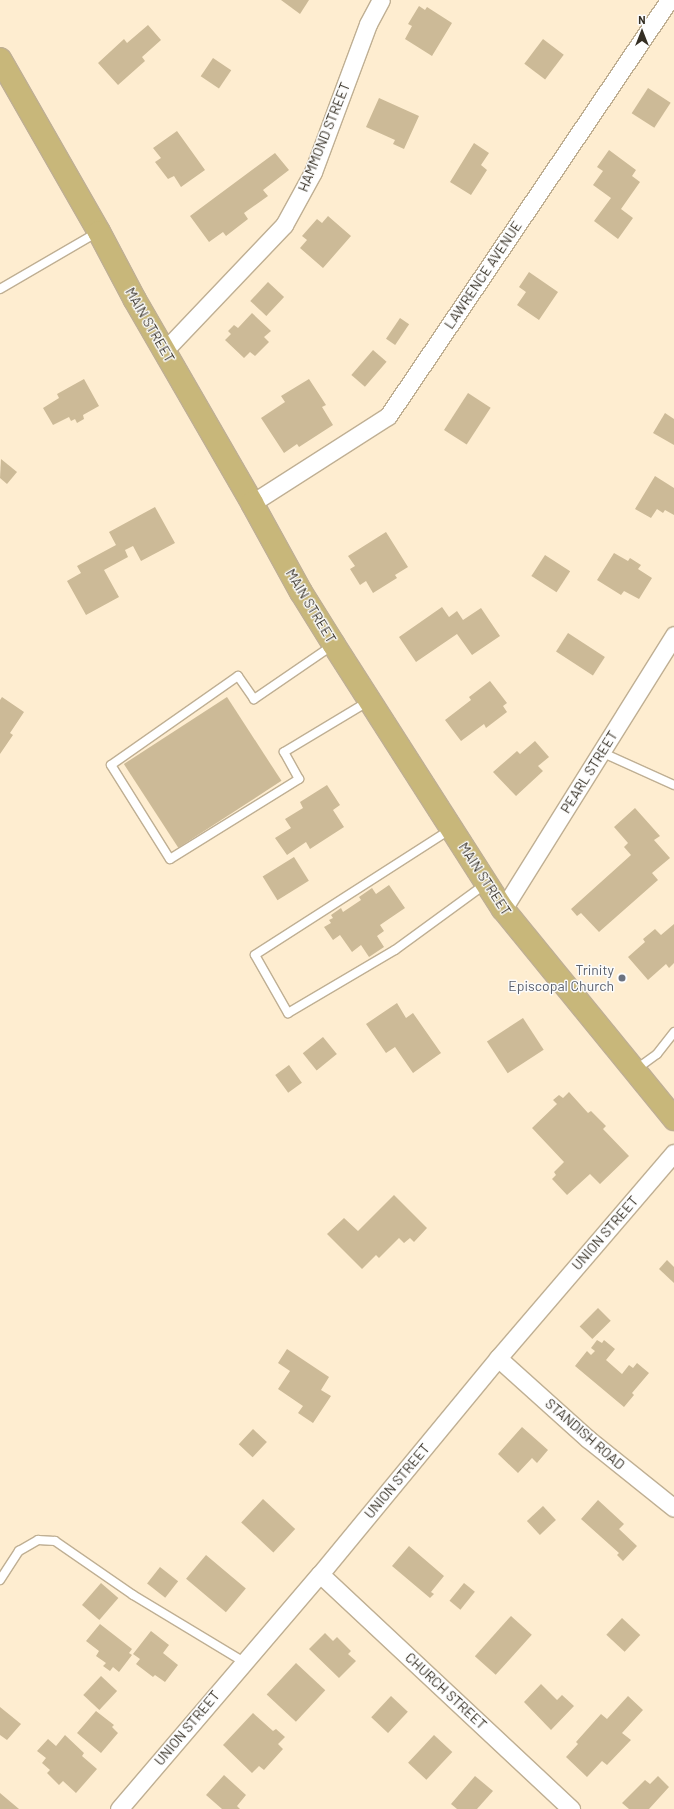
<!DOCTYPE html>
<style>
body{margin:0}
#map{position:relative;width:674px;height:1809px;overflow:hidden;background:#feedd0;font-family:Barlow,sans-serif}
div>[style]{position:absolute}
.building>*{inset:0;background:#ccba97;transform-origin:0 0}
.roads{filter:drop-shadow(1px 0 #bfaf93) drop-shadow(-1px 0 #bfaf93) drop-shadow(0 1px #bfaf93) drop-shadow(0 -1px #bfaf93)}
.lane>*{height:8px;margin:-4px;padding:0 4px;transform-origin:4px;border-radius:4px;background:#fff}
.street>*{height:17px;margin:-8.5px;padding:0 8.5px;transform-origin:8.5px;border-radius:8.5px;background:#fff}
.primary>*{height:22px;margin:-11px;padding:0 11px;transform-origin:11px;border-radius:11px;background:#c8b77a}
.dots>*{width:11px;height:11px;translate:-50% -50%;box-sizing:border-box;border:2px solid #fcfcfc;border-radius:50%}
span{translate:-50% -50%;white-space:nowrap;text-align:center;line-height:1.15;-webkit-text-stroke:3px #fcfcfc;paint-order:stroke}
.street-label{font-size:14px;color:#352f24}
.worship-label{font-size:14px;color:#5b616d}
.right{translate:-100% -50%;text-align:right}
.north{position:absolute;left:622px;top:12px;width:40px;height:40px;-webkit-text-stroke:3px #fcfcfc;paint-order:stroke;rotate:0deg;font-size:11px;font-weight:700;line-height:16px;text-align:center;color:#352f24}
.north::after{content:'';display:block;margin:auto;width:14px;height:18px;background:#352f24;clip-path:polygon(50% 0,100% 100%,50% 72%,0 100%)}
</style>
<div id="map">
<div class="building">
<i style="clip-path:polygon(281px 0,309px 0,300px 14px)"></i>
<i style="clip-path:polygon(419px 6px,425px 10px,427px 7px,452px 23px,432px 56px,405px 39px,412px 26px,408px 24px)"></i>
<i style="clip-path:polygon(148px 25px,161px 40px,142px 57px,145px 61px,118px 85px,98px 63px,124px 39px,127px 43px)"></i>
<i style="left:543px;top:39px;width:26px;height:31px;rotate:37deg"></i>
<i style="left:213px;top:58px;width:22px;height:22px;rotate:34deg"></i>
<i style="left:648px;top:88px;width:27px;height:30px;rotate:33deg"></i>
<i style="clip-path:polygon(379px 98px,419px 116px,404px 149px,393px 144px,395px 140px,366px 127px)"></i>
<i style="clip-path:polygon(177px 131px,205px 170px,181px 187px,174px 176px,168px 179px,155px 162px,161px 158px,153px 148px)"></i>
<i style="clip-path:polygon(474px 143px,489px 153px,481px 165px,487px 170px,471px 195px,450px 182px)"></i>
<i style="clip-path:polygon(609px 150px,636px 170px,632px 176px,640px 182px,621px 209px,633px 218px,618px 239px,594px 221px,611px 198px,593px 185px,603px 171px,597px 167px)"></i>
<i style="clip-path:polygon(275px 153px,289px 170px,263px 190px,268px 196px,244px 213px,248px 219px,226px 236px,223px 232px,209px 242px,190px 216px)"></i>
<i style="clip-path:polygon(328px 216px,351px 236px,323px 268px,300px 248px,307px 240px,302px 236px,317px 219px,322px 223px)"></i>
<i style="clip-path:polygon(529px 272px,558px 292px,539px 320px,517px 305px,526px 292px,519px 287px)"></i>
<i style="left:268px;top:282px;width:22px;height:26px;rotate:43deg"></i>
<i style="clip-path:polygon(252px 313px,271px 331px,264px 337px,269px 342px,255px 356px,250px 352px,244px 358px,225px 340px,231px 334px,228px 331px,234px 325px,238px 328px)"></i>
<i style="left:400px;top:318px;width:11px;height:25px;rotate:34deg"></i>
<i style="left:373px;top:350px;width:18px;height:33px;rotate:41deg"></i>
<i style="clip-path:polygon(84px 379px,99px 406px,83px 415px,84px 419px,77px 423px,75px 419px,71px 421px,69px 417px,53px 425px,43px 408px,59px 398px,57px 394px)"></i>
<i style="clip-path:polygon(309px 379px,326px 405px,322px 407px,333px 425px,299px 447px,297px 444px,284px 453px,261px 418px,285px 402px,281px 396px)"></i>
<i style="left:468px;top:393px;width:27px;height:44px;rotate:33deg"></i>
<i style="clip-path:polygon(665px 413px,674px 419px,674px 445px,653px 433px)"></i>
<i style="clip-path:polygon(1px 459px,17px 472px,7px 484px,0 478px)"></i>
<i style="clip-path:polygon(655px 476px,674px 488px,674px 515px,665px 510px,663px 513px,657px 509px,651px 518px,635px 509px)"></i>
<i style="clip-path:polygon(155px 507px,175px 543px,141px 561px,133px 546px,125px 550px,128px 557px,104px 570px,119px 597px,86px 615px,67px 581px,81px 573px,77px 566px,116px 545px,109px 532px)"></i>
<i style="clip-path:polygon(386px 532px,408px 567px,395px 575px,397px 578px,373px 593px,366px 581px,360px 585px,350px 569px,355px 566px,348px 556px)"></i>
<i style="clip-path:polygon(614px 553px,628px 561px,630px 558px,641px 565px,638px 569px,652px 578px,639px 599px,624px 591px,621px 595px,597px 580px)"></i>
<i style="left:545px;top:555px;width:30px;height:25px;rotate:33deg"></i>
<i style="clip-path:polygon(442px 607px,449px 617px,457px 611px,463px 620px,481px 608px,500px 636px,472px 655px,457px 634px,416px 662px,399px 637px)"></i>
<i style="left:568px;top:633px;width:44px;height:22px;rotate:33deg"></i>
<i style="clip-path:polygon(490px 681px,507px 703px,503px 706px,507px 712px,486px 728px,484px 724px,461px 741px,445px 720px,471px 700px,469px 697px)"></i>
<i style="clip-path:polygon(2px 697px,24px 712px,10px 733px,13px 735px,0 754px,0 700px)"></i>
<i style="left:227px;top:697px;width:100px;height:123px;rotate:57deg"></i>
<i style="clip-path:polygon(535px 741px,549px 757px,538px 766px,543px 771px,516px 796px,493px 772px,517px 751px,520px 754px)"></i>
<i style="clip-path:polygon(327px 785px,340px 805px,333px 810px,344px 827px,310px 849px,306px 842px,287px 855px,275px 838px,291px 828px,285px 819px,303px 808px,300px 802px)"></i>
<i style="clip-path:polygon(635px 808px,660px 836px,654px 840px,670px 858px,652px 873px,658px 880px,599px 932px,581px 913px,577px 916px,571px 909px,631px 855px,624px 847px,628px 843px,614px 827px)"></i>
<i style="left:294px;top:857px;width:28px;height:37px;rotate:58deg"></i>
<i style="clip-path:polygon(389px 885px,405px 908px,380px 925px,384px 931px,377px 936px,384px 947px,369px 957px,361px 945px,352px 952px,340px 935px,333px 940px,324px 927px,331px 923px,329px 920px,333px 918px,331px 915px,341px 908px,343px 912px,361px 900px,359px 897px,372px 888px,376px 894px)"></i>
<i style="clip-path:polygon(674px 924px,674px 963px,669px 968px,666px 964px,648px 980px,628px 957px,645px 942px,643px 939px,655px 929px,661px 935px)"></i>
<i style="clip-path:polygon(397px 1003px,406px 1018px,413px 1013px,441px 1053px,413px 1073px,395px 1047px,386px 1053px,366px 1024px)"></i>
<i style="left:523px;top:1018px;width:38px;height:43px;rotate:57deg"></i>
<i style="left:323px;top:1037px;width:22px;height:26px;rotate:51deg"></i>
<i style="left:289px;top:1065px;width:22px;height:17px;rotate:54deg"></i>
<i style="clip-path:polygon(569px 1092px,588px 1113px,591px 1111px,606px 1126px,603px 1129px,629px 1156px,600px 1184px,590px 1174px,567px 1195px,552px 1179px,556px 1175px,554px 1172px,564px 1162px,532px 1128px,557px 1104px,553px 1100px,559px 1095px,563px 1098px)"></i>
<i style="clip-path:polygon(394px 1195px,427px 1228px,414px 1242px,410px 1238px,404px 1243px,399px 1238px,379px 1258px,376px 1255px,362px 1269px,327px 1234px,344px 1218px,358px 1231px)"></i>
<i style="clip-path:polygon(667px 1260px,674px 1267px,674px 1283px,659px 1269px)"></i>
<i style="left:598px;top:1308px;width:18px;height:26px;rotate:45deg"></i>
<i style="clip-path:polygon(597px 1340px,602px 1343px,604px 1340px,615px 1349px,606px 1360px,622px 1374px,629px 1365px,633px 1368px,637px 1363px,649px 1373px,632px 1393px,634px 1395px,624px 1407px,575px 1366px,587px 1351px,591px 1355px,595px 1351px,591px 1348px)"></i>
<i style="clip-path:polygon(287px 1349px,329px 1377px,321px 1390px,331px 1396px,313px 1423px,298px 1413px,303px 1406px,278px 1389px,290px 1371px,278px 1363px)"></i>
<i style="clip-path:polygon(522px 1427px,548px 1450px,537px 1463px,532px 1458px,518px 1473px,498px 1454px)"></i>
<i style="left:253px;top:1429px;width:19px;height:21px;rotate:43deg"></i>
<i style="left:263px;top:1499px;width:44px;height:32px;rotate:43deg"></i>
<i style="clip-path:polygon(598px 1500px,624px 1524px,619px 1529px,637px 1546px,623px 1561px,617px 1555px,619px 1553px,581px 1519px)"></i>
<i style="left:543px;top:1506px;width:19px;height:22px;rotate:47deg"></i>
<i style="clip-path:polygon(409px 1546px,444px 1576px,431px 1592px,434px 1594px,430px 1598px,392px 1566px)"></i>
<i style="left:206px;top:1555px;width:52px;height:31px;rotate:40deg"></i>
<i style="left:160px;top:1567px;width:23px;height:21px;rotate:38deg"></i>
<i style="left:101px;top:1583px;width:23px;height:29px;rotate:41deg"></i>
<i style="left:464px;top:1583px;width:14px;height:23px;rotate:39deg"></i>
<i style="left:511px;top:1616px;width:28px;height:54px;rotate:42deg"></i>
<i style="left:622px;top:1618px;width:25px;height:23px;rotate:43deg"></i>
<i style="clip-path:polygon(100px 1624px,132px 1649px,129px 1653px,132px 1655px,119px 1672px,113px 1667px,110px 1671px,103px 1666px,106px 1663px,96px 1656px,99px 1651px,86px 1641px)"></i>
<i style="clip-path:polygon(151px 1631px,169px 1645px,163px 1653px,178px 1665px,165px 1682px,155px 1675px,153px 1677px,136px 1664px,140px 1659px,133px 1654px)"></i>
<i style="clip-path:polygon(325px 1633px,333px 1641px,337px 1637px,351px 1651px,348px 1654px,356px 1661px,339px 1678px,309px 1649px)"></i>
<i style="left:296px;top:1663px;width:40px;height:43px;rotate:43deg"></i>
<i style="left:101px;top:1676px;width:22px;height:26px;rotate:43deg"></i>
<i style="clip-path:polygon(541px 1684px,557px 1700px,562px 1695px,574px 1706px,551px 1730px,524px 1702px)"></i>
<i style="left:391px;top:1696px;width:23px;height:29px;rotate:43deg"></i>
<i style="clip-path:polygon(628px 1696px,643px 1710px,622px 1733px,631px 1740px,607px 1765px,602px 1761px,587px 1777px,566px 1757px,578px 1744px,576px 1742px,601px 1714px,607px 1719px)"></i>
<i style="clip-path:polygon(0 1707px,21px 1724px,7px 1740px,0 1735px)"></i>
<i style="clip-path:polygon(96px 1711px,114px 1725px,112px 1727px,118px 1733px,101px 1753px,77px 1733px)"></i>
<i style="clip-path:polygon(253px 1713px,273px 1731px,276px 1729px,285px 1737px,278px 1744px,283px 1749px,264px 1770px,259px 1766px,252px 1773px,223px 1745px)"></i>
<i style="clip-path:polygon(65px 1735px,84px 1753px,82px 1756px,97px 1769px,76px 1793px,63px 1781px,59px 1785px,47px 1773px,50px 1770px,42px 1763px,46px 1758px,37px 1751px,48px 1739px,56px 1746px)"></i>
<i style="left:434px;top:1735px;width:25px;height:38px;rotate:43deg"></i>
<i style="clip-path:polygon(224px 1775px,246px 1795px,237px 1806px,240px 1809px,222px 1809px,206px 1795px)"></i>
<i style="clip-path:polygon(475px 1776px,493px 1791px,477px 1809px,457px 1809px,451px 1804px)"></i>
<i style="clip-path:polygon(658px 1776px,669px 1787px,649px 1809px,629px 1809px,622px 1803px,645px 1780px,650px 1784px)"></i>
<i style="clip-path:polygon(0 1793px,19px 1809px,0 1809px)"></i>
</div>
<div class="roads">
<div class="lane">
<i style="left:0;top:289px;width:113px;rotate:-30.2deg"></i>
<i style="left:333px;top:645px;width:96px;rotate:145.6deg"></i>
<i style="left:254px;top:699px;width:28px;rotate:-125deg"></i>
<i style="left:238px;top:676px;width:155px;rotate:145deg"></i>
<i style="left:111px;top:765px;width:111px;rotate:57.9deg"></i>
<i style="left:170px;top:859px;width:152px;rotate:-31.8deg"></i>
<i style="left:299px;top:779px;width:31px;rotate:-119deg"></i>
<i style="left:284px;top:752px;width:99px;rotate:-31deg"></i>
<i style="left:601px;top:752px;width:80px;rotate:24.3deg"></i>
<i style="left:451px;top:829px;width:233px;rotate:147.3deg"></i>
<i style="left:255px;top:955px;width:67px;rotate:60.4deg"></i>
<i style="left:288px;top:1013px;width:124px;rotate:-30.5deg"></i>
<i style="left:395px;top:950px;width:114px;rotate:-36.1deg"></i>
<i style="left:635px;top:1070px;width:27px;rotate:-36deg"></i>
<i style="left:657px;top:1054px;width:28px;rotate:-52deg"></i>
<i style="left:0;top:1580px;width:35px;rotate:-57deg"></i>
<i style="left:19px;top:1551px;width:22px;rotate:-30deg"></i>
<i style="left:38px;top:1540px;width:17px;rotate:3deg"></i>
<i style="left:55px;top:1541px;width:95px;rotate:34.7deg"></i>
<i style="left:133px;top:1595px;width:130px;rotate:31.1deg"></i>
</div>
<div class="street">
<i style="left:165px;top:350px;width:173px;rotate:-46.4deg"></i>
<i style="left:284px;top:225px;width:60px;rotate:-61.3deg"></i>
<i style="left:313px;top:172px;width:158px;rotate:-69.6deg"></i>
<i style="left:368px;top:24px;width:27px;rotate:-62deg"></i>
<i style="left:252px;top:503px;width:161px;rotate:-32.6deg"></i>
<i style="left:388px;top:416px;width:502px;rotate:-55.96deg"></i>
<i style="left:503px;top:909px;width:323px;rotate:-58deg"></i>
<i style="left:498px;top:1358px;width:121px;rotate:42deg"></i>
<i style="left:588px;top:1439px;width:110px;rotate:38.7deg"></i>
<i style="left:320px;top:1574px;width:344px;rotate:43.1deg"></i>
<i style="left:119px;top:1809px;width:309px;rotate:-49.5deg"></i>
<i style="left:320px;top:1574px;width:280px;rotate:-50.5deg"></i>
<i style="left:498px;top:1358px;width:270px;rotate:-49.4deg"></i>
</div>
<div class="primary">
<i style="left:0;top:59px;width:199px;rotate:60.2deg"></i>
<i style="left:99px;top:232px;width:77px;rotate:62.1deg"></i>
<i style="left:135px;top:300px;width:234px;rotate:60deg"></i>
<i style="left:252px;top:503px;width:102px;rotate:61.2deg"></i>
<i style="left:301px;top:592px;width:62px;rotate:58.1deg"></i>
<i style="left:334px;top:645px;width:313px;rotate:57.4deg"></i>
<i style="left:503px;top:909px;width:271px;rotate:50.8deg"></i>
</div>
</div>
<div class="dots">
<i style="left:622px;top:978px;background:#6b7280"></i>
</div>
<div class="street-label">
<span style="left:324px;top:137px;rotate:-68deg">HAMMOND STREET</span>
<span style="left:483px;top:275px;rotate:-56deg">LAWRENCE AVENUE</span>
<span style="left:150px;top:325px;rotate:60deg">MAIN STREET</span>
<span style="left:311px;top:606px;rotate:59deg">MAIN STREET</span>
<span style="left:589px;top:772px;rotate:-58deg">PEARL STREET</span>
<span style="left:485px;top:879px;rotate:57deg">MAIN STREET</span>
<span style="left:605px;top:1233px;rotate:-49deg">UNION STREET</span>
<span style="left:585px;top:1434px;rotate:41deg">STANDISH ROAD</span>
<span style="left:397px;top:1481px;rotate:-50deg">UNION STREET</span>
<span style="left:446px;top:1691px;rotate:43deg">CHURCH STREET</span>
<span style="left:187px;top:1728px;rotate:-50deg">UNION STREET</span>
</div>
<div class="worship-label">
<span class="right" style="left:614px;top:978px">Trinity<br>Episcopal Church</span>
</div>
<div class="north">N</div>
</div>
